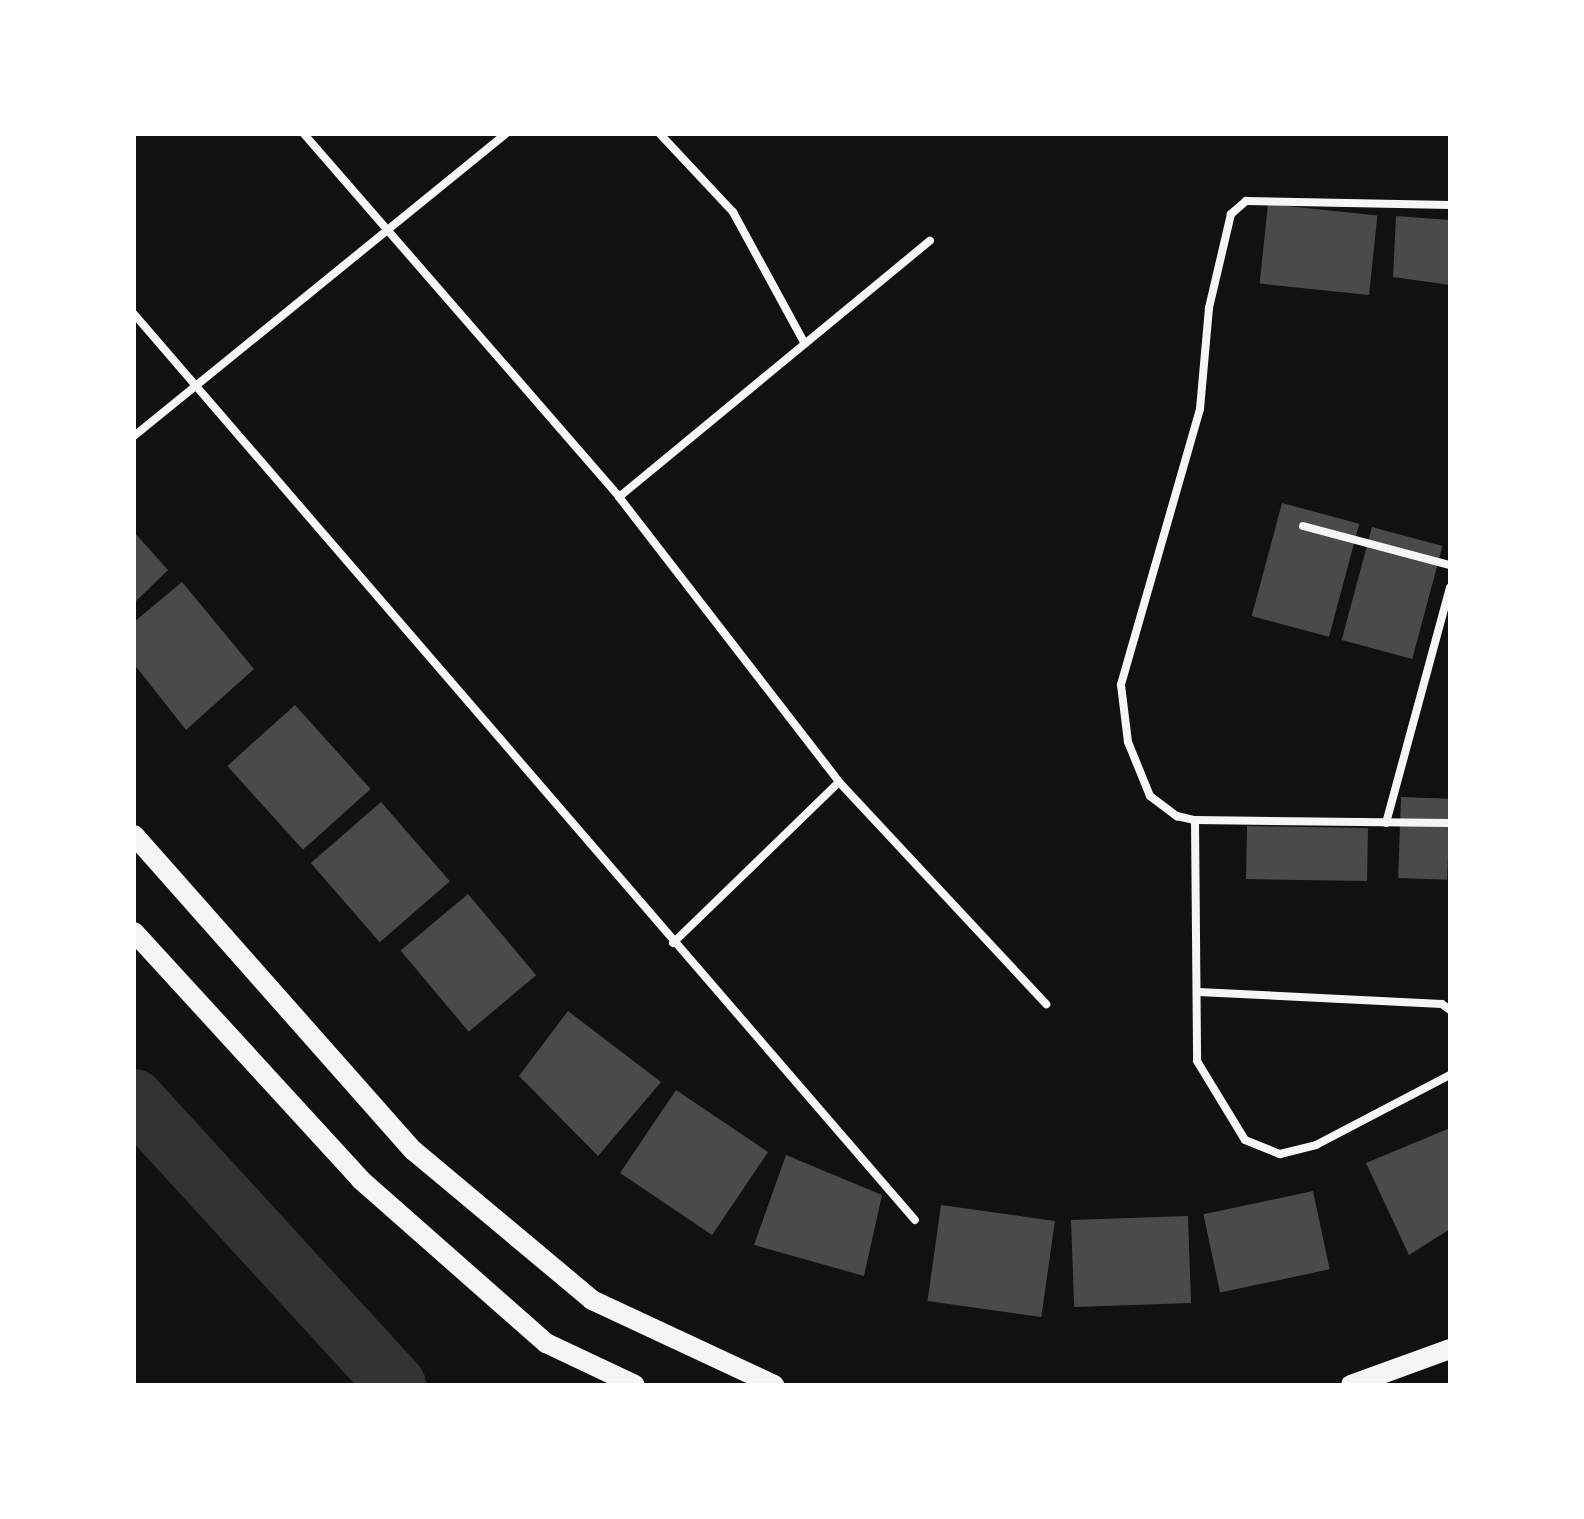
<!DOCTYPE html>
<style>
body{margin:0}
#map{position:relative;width:1584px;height:1519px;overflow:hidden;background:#111;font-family:Cabin,sans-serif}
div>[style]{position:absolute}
.river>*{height:60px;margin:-30px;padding:0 30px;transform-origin:30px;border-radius:30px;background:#333}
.building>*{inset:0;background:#4a4a4a;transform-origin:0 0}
.minor>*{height:8px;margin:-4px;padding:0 4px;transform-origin:4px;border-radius:4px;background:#f5f5f5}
.primary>*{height:20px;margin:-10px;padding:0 10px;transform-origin:10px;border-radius:10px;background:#f5f5f5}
span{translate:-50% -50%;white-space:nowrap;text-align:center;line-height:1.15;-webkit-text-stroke:6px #fff;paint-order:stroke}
.frame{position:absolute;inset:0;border:136px solid #fff;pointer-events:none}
</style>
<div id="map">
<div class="river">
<i style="left:134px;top:1099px;width:388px;rotate:47.5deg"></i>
</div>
<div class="building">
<i style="left:1268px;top:204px;width:110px;height:80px;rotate:6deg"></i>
<i style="clip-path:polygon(1396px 216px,1450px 220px,1450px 285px,1393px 277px)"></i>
<i style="left:1282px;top:503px;width:80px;height:117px;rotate:15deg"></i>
<i style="left:1372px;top:527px;width:73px;height:117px;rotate:15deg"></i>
<i style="clip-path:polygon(134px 532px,168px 570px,134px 603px)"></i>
<i style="clip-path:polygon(182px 582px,254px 669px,186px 730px,134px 664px,134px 622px)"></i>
<i style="left:295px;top:705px;width:113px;height:91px;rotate:48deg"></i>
<i style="left:1401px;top:797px;width:49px;height:81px;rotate:2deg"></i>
<i style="left:381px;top:802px;width:105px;height:93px;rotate:49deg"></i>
<i style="left:1247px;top:826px;width:121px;height:53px;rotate:1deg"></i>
<i style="left:468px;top:894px;width:106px;height:88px;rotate:50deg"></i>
<i style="clip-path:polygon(568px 1011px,661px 1082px,598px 1156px,519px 1076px)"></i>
<i style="left:676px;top:1090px;width:111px;height:100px;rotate:34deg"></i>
<i style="clip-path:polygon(1450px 1128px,1450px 1229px,1409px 1255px,1366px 1163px)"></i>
<i style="clip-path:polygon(786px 1155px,882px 1195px,864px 1276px,754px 1245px)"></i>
<i style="left:1313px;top:1191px;width:80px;height:112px;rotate:78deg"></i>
<i style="left:941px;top:1205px;width:115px;height:97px;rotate:8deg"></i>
<i style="left:1188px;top:1216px;width:87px;height:117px;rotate:88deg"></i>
</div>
<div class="minor">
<i style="left:304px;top:134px;width:481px;rotate:49deg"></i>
<i style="left:619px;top:497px;width:360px;rotate:52.3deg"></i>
<i style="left:839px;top:782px;width:304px;rotate:47deg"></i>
<i style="left:660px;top:134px;width:107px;rotate:46.9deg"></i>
<i style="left:733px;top:212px;width:150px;rotate:61.4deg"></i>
<i style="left:1450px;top:205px;width:204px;rotate:-178.9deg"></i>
<i style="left:1246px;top:201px;width:20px;rotate:139deg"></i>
<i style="left:1231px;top:214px;width:97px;rotate:103.2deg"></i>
<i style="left:1209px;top:308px;width:101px;rotate:95.1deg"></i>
<i style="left:1200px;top:409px;width:287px;rotate:106deg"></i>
<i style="left:1121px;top:685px;width:57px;rotate:83deg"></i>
<i style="left:1128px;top:742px;width:58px;rotate:67.8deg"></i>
<i style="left:1150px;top:796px;width:34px;rotate:37deg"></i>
<i style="left:1177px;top:816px;width:18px;rotate:13deg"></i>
<i style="left:1195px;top:820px;width:255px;rotate:0.7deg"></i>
<i style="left:134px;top:314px;width:1196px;rotate:49.24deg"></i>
<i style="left:134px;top:436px;width:479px;rotate:-39.1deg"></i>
<i style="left:619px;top:497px;width:403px;rotate:-39.5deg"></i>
<i style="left:1303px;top:526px;width:152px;rotate:14.9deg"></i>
<i style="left:1195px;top:820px;width:241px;rotate:89.5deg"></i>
<i style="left:1197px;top:1061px;width:92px;rotate:58.7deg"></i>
<i style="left:1245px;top:1140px;width:38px;rotate:22deg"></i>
<i style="left:1280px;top:1154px;width:37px;rotate:-14deg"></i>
<i style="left:1316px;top:1145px;width:151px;rotate:-27.6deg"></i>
<i style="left:1386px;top:823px;width:244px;rotate:-74.8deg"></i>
<i style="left:673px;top:943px;width:231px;rotate:-44.1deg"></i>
<i style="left:1198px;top:992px;width:244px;rotate:2.8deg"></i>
<i style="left:1442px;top:1004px;width:10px;rotate:37deg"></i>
</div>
<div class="primary">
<i style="left:134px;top:835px;width:422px;rotate:48.5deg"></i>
<i style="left:414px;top:1151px;width:232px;rotate:39.9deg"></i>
<i style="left:592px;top:1300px;width:201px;rotate:25deg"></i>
<i style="left:134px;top:932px;width:336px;rotate:47.5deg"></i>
<i style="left:361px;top:1180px;width:247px;rotate:41.4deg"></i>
<i style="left:546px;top:1343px;width:98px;rotate:25.3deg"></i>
<i style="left:1351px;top:1385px;width:105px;rotate:-20deg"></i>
</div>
<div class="frame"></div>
</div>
